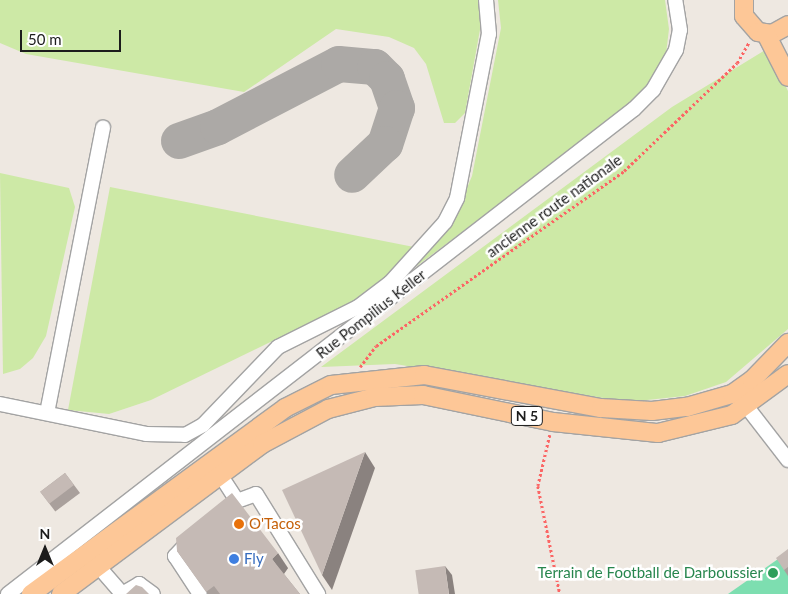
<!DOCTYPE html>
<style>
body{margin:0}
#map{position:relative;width:788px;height:594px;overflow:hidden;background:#eee8e1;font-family:Lato,sans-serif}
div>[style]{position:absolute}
.grass>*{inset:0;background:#cde9a6}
.pitch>*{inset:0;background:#7ddeb0}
.taxiway>*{height:36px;margin:-18px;padding:0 18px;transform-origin:18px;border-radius:18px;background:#aca9a6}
.path>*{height:2.5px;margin-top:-1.25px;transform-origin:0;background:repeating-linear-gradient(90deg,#fb6665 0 2.5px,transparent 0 5px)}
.roads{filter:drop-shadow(1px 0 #a3a3a3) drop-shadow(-1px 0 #a3a3a3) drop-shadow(0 1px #a3a3a3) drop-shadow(0 -1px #a3a3a3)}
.minor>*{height:14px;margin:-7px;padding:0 7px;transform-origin:7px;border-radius:7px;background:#fff}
.major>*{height:18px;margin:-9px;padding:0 9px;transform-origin:9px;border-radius:9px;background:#fdc797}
.wall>*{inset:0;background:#a9a09c;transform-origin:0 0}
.shaded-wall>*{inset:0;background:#8a827f}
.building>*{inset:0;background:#c5bab5;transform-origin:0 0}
.dots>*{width:14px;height:14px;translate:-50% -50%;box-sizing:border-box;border:2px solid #fff;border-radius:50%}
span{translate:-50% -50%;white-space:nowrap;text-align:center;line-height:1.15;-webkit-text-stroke:5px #fff;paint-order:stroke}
.shield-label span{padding:1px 4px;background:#fff;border:1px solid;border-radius:4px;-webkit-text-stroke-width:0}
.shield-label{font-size:14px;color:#1c1c1c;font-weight:700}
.street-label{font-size:15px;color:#1c1c1c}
.food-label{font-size:15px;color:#c56008}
.left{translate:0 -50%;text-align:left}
.shop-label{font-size:15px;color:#366cbe}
.leisure-label{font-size:15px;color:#27864d}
.right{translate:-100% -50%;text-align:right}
.north{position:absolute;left:20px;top:524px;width:50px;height:50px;-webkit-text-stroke:4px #fff;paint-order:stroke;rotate:0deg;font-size:14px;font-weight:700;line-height:20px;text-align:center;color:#1c1c1c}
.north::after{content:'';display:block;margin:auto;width:18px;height:22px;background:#1c1c1c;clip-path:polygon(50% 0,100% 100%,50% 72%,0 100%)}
.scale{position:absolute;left:20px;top:30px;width:101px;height:22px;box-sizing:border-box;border:2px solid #1c1c1c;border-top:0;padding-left:6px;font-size:15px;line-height:18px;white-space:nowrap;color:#1c1c1c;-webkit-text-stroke:4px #fff;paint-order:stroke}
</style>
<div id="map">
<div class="grass">
<i style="clip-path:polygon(0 0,480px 0,481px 24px,465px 113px,455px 123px,444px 123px,426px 64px,414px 48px,389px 37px,336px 29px,244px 92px,26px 54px,0 43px)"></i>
<i style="clip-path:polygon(498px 0,665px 0,669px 29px,666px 54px,639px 100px,410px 271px,455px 216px,472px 176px,501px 28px)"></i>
<i style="clip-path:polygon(767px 49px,788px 91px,788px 329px,726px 382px,685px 396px,628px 402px,395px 364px,321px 367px,672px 107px)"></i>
<i style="clip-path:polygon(0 173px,69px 188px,75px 207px,46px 336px,33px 358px,20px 369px,3px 374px)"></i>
<i style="clip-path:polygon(110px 187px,414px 247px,395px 272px,365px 296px,151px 400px,109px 414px,68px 410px)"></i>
</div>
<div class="pitch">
<i style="clip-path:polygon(788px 552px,788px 594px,728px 594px)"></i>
</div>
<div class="taxiway">
<i style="left:179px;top:141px;width:41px;rotate:-19.7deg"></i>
<i style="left:218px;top:127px;width:136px;rotate:-27.5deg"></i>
<i style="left:339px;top:64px;width:36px;rotate:5deg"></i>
<i style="left:375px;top:67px;width:17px;rotate:45deg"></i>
<i style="left:387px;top:79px;width:31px;rotate:71deg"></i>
<i style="left:397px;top:108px;width:38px;rotate:108deg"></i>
<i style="left:385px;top:144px;width:45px;rotate:136.8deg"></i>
</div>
<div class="path">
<i style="left:360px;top:367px;width:26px;rotate:-53deg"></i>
<i style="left:376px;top:346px;width:304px;rotate:-35.2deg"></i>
<i style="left:624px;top:171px;width:156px;rotate:-43.7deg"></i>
<i style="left:737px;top:63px;width:24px;rotate:-60deg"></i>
<i style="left:550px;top:435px;width:52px;rotate:103.2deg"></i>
<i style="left:538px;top:486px;width:110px;rotate:78.5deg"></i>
</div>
<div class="roads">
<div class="minor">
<i style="left:0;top:404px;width:149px;rotate:11.6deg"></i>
<i style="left:146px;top:434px;width:39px;rotate:1deg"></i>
<i style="left:185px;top:435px;width:21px;rotate:-29deg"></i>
<i style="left:203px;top:425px;width:108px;rotate:-46.1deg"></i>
<i style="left:278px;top:347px;width:89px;rotate:-26.6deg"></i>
<i style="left:358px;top:307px;width:40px;rotate:-37deg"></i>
<i style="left:390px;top:283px;width:82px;rotate:-48deg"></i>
<i style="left:445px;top:222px;width:27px;rotate:-63deg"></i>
<i style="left:457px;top:198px;width:167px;rotate:-79deg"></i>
<i style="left:489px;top:34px;width:34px;rotate:-95deg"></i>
<i style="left:747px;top:407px;width:67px;rotate:52.3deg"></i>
<i style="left:47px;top:413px;width:291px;rotate:-78.9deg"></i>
<i style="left:221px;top:476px;width:30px;rotate:57deg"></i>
<i style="left:237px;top:501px;width:20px;rotate:-20deg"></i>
<i style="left:256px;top:494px;width:118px;rotate:58.2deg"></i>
<i style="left:192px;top:538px;width:25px;rotate:133deg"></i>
<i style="left:175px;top:556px;width:45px;rotate:56.7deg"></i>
<i style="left:98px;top:566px;width:37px;rotate:49deg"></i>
<i style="left:8px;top:594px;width:792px;rotate:-37.77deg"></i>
<i style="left:634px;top:109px;width:27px;rotate:-45deg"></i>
<i style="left:653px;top:90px;width:46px;rotate:-60.1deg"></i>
<i style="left:676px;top:50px;width:20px;rotate:-79deg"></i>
<i style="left:680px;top:30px;width:30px;rotate:-99deg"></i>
<i style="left:122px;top:594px;width:20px;rotate:-30deg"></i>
<i style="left:139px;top:584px;width:17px;rotate:36deg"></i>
</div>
<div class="major">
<i style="left:744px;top:0;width:16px;rotate:90deg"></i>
<i style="left:744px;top:16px;width:21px;rotate:49deg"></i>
<i style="left:758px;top:32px;width:14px;rotate:8deg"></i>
<i style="left:772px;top:34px;width:18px;rotate:-29deg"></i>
<i style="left:766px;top:34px;width:48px;rotate:62.9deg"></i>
<i style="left:31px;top:594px;width:315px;rotate:-36.2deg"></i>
<i style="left:285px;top:408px;width:51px;rotate:-26.6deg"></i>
<i style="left:331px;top:385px;width:94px;rotate:-6.1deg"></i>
<i style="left:424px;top:375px;width:180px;rotate:10.6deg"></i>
<i style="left:601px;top:408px;width:51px;rotate:3.4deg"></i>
<i style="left:652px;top:411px;width:35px;rotate:-7deg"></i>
<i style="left:687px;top:407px;width:47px;rotate:-16.1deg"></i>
<i style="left:732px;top:394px;width:24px;rotate:-35deg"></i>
<i style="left:752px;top:380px;width:52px;rotate:-45.8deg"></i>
<i style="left:61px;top:594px;width:251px;rotate:-36.7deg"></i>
<i style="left:262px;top:444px;width:75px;rotate:-27.9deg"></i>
<i style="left:328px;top:409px;width:49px;rotate:-14.3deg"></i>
<i style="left:375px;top:397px;width:48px;rotate:-2.4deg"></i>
<i style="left:423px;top:395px;width:133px;rotate:11.7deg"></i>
<i style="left:553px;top:422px;width:106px;rotate:6deg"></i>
<i style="left:658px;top:433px;width:76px;rotate:-13.7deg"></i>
<i style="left:732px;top:415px;width:69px;rotate:-36.2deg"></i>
</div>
</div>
<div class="wall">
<i style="left:65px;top:473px;width:25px;height:31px;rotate:53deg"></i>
<i style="clip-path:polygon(788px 549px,788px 576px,784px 570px)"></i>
<i style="clip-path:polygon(177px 551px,288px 568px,284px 574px,300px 594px,208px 594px)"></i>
</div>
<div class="shaded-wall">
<i style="clip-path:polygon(365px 452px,375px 468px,332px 590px,322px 575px)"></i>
<i style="clip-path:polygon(278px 553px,288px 568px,283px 575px,272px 559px)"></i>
<i style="clip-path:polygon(445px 566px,452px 575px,455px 594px,449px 594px)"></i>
</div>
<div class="building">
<i style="clip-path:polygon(365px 452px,322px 575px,282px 490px)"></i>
<i style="left:65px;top:473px;width:15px;height:31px;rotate:53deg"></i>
<i style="clip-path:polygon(232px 493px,278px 553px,272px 559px,300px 594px,220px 594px,214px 586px,206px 592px,177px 551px,176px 538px)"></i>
<i style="clip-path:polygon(788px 549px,788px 567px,784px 570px,776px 558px)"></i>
<i style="left:445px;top:566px;width:28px;height:30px;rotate:82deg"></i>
<i style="clip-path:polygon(136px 585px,142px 587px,149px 594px,126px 594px)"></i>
</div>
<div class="dots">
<i style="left:239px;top:524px;background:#e8710a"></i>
<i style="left:234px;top:559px;background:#3f7fe0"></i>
<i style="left:773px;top:573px;background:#2e9e5b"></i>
</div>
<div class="shield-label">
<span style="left:527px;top:416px">N 5</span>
</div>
<div class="street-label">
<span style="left:554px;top:206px;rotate:-36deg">ancienne route nationale</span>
<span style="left:371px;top:314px;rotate:-38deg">Rue Pompilius Keller</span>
</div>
<div class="food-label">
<span class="left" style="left:249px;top:524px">O'Tacos</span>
</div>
<div class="shop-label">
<span class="left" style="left:244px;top:559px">Fly</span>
</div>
<div class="leisure-label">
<span class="right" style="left:763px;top:573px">Terrain de Football de Darboussier</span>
</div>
<div class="north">N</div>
<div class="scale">50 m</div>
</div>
